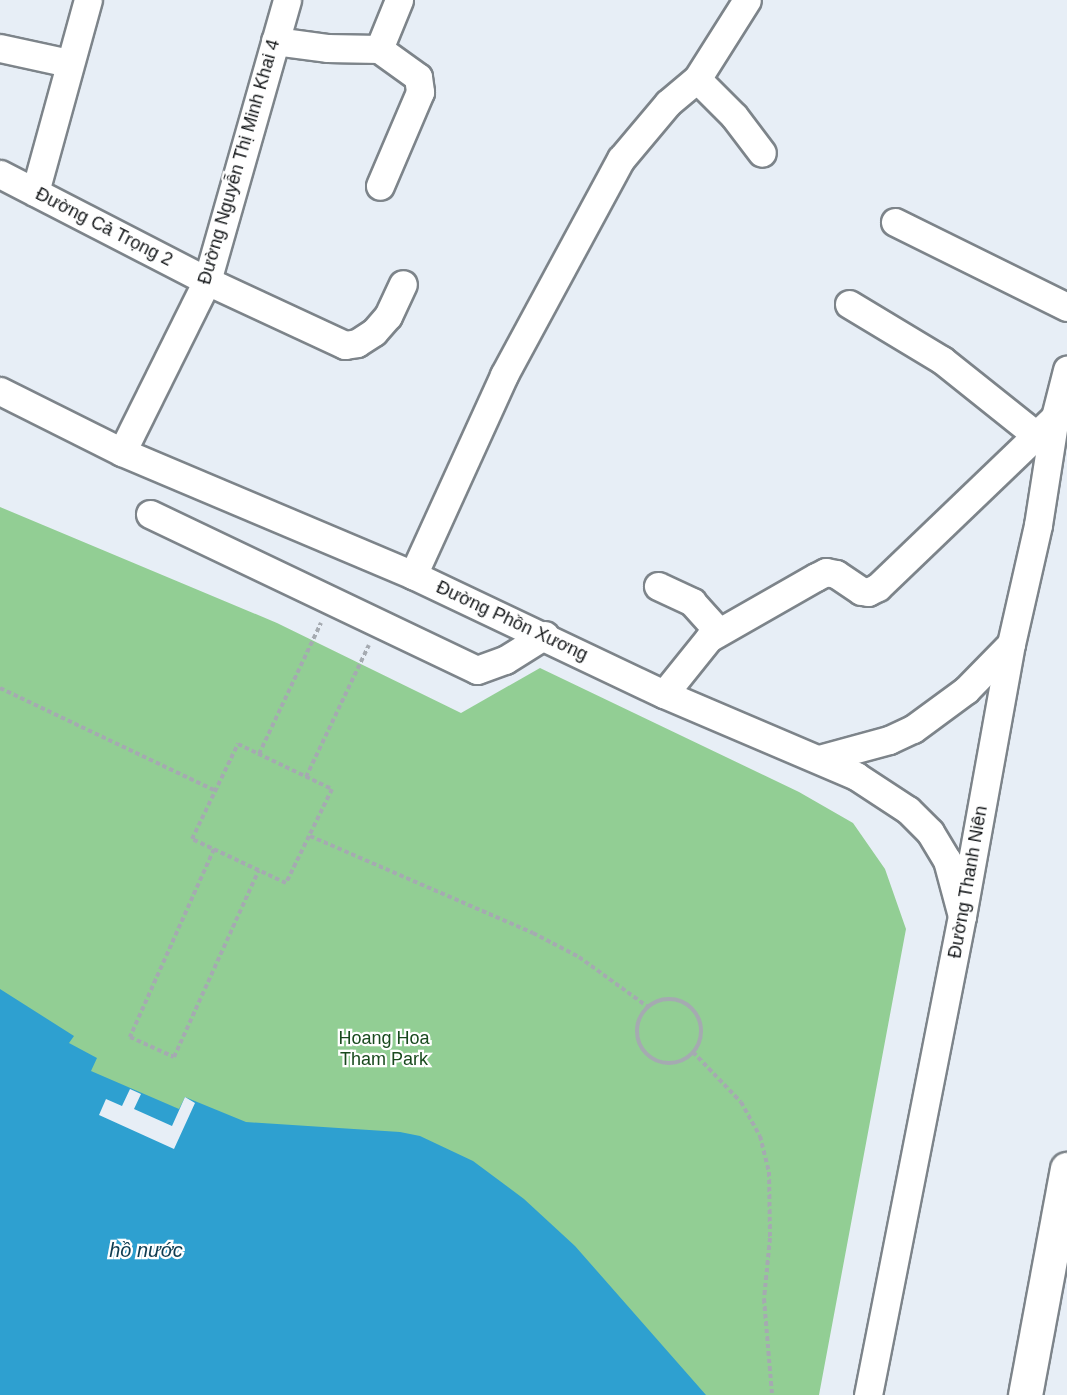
<!DOCTYPE html>
<meta charset="utf-8">
<style>
body{margin:0}
#map{position:relative;width:1067px;height:1395px;overflow:hidden;background:#e7eef6;font-family:Helvetica,sans-serif}
div>[style]{position:absolute}
.green>*{inset:0;background:#92ce94}
.water>*{inset:0;background:#2ea0d0}
.pier>*{inset:0;background:#e7eef6}
.path>*{height:4px;margin-top:-2px;transform-origin:0;background:repeating-linear-gradient(90deg,#a5aab1 0 4.5px,transparent 0 7.5px)}
.path>.ring{margin:-2px;padding:0;box-sizing:content-box;background:none;border:4px solid #a5aab1;border-radius:50%}
.roads{filter:drop-shadow(2px 0 #7d848a) drop-shadow(-2px 0 #7d848a) drop-shadow(0 2px #7d848a) drop-shadow(0 -2px #7d848a)}
.minor>*{height:27px;margin:-13.5px;padding:0 13.5px;transform-origin:13.5px;border-radius:13.5px;background:#fff}
.highway>*{height:33px;margin:-16.5px;padding:0 16.5px;transform-origin:16.5px;border-radius:16.5px;background:#fff}
span{translate:-50% -50%;white-space:nowrap;text-align:center;line-height:1.15;-webkit-text-stroke:4.5px #fff;paint-order:stroke}
.street-label{font-size:18px;color:#15181a}
.park-label{font-size:18px;color:#194a1e}
.water-label{font-size:20px;color:#0f3d52;font-style:italic}
</style>
<div id="map">
<div class="green">
<i style="clip-path:polygon(0 507px,277px 623px,461px 713px,540px 668px,799px 792px,853px 823px,885px 869px,906px 929px,819px 1395px,0 1395px)"></i>
</div>
<div class="water">
<i style="clip-path:polygon(0 989px,74px 1036px,69px 1043px,97px 1058px,91px 1071px,179px 1109px,185px 1097px,246px 1122px,400px 1132px,420px 1136px,473px 1161px,524px 1199px,575px 1246px,706px 1395px,0 1395px)"></i>
</div>
<div class="pier">
<i style="clip-path:polygon(130px 1089px,141px 1094px,134px 1109px,172px 1126px,185px 1097px,195px 1103px,174px 1149px,99px 1115px,106px 1099px,122px 1106px)"></i>
</div>
<div class="path">
<i style="left:0;top:688px;width:239px;rotate:25.5deg"></i>
<i style="left:238px;top:744px;width:104px;rotate:25.6deg"></i>
<i style="left:332px;top:789px;width:105px;rotate:116.1deg"></i>
<i style="left:286px;top:883px;width:104px;rotate:-154.9deg"></i>
<i style="left:192px;top:839px;width:106px;rotate:-64.2deg"></i>
<i style="left:259px;top:754px;width:145px;rotate:-64.7deg"></i>
<i style="left:306px;top:777px;width:146px;rotate:-64.5deg"></i>
<i style="left:310px;top:836px;width:243px;rotate:23.5deg"></i>
<i style="left:533px;top:933px;width:52px;rotate:27.6deg"></i>
<i style="left:579px;top:957px;width:85px;rotate:35.9deg"></i>
<i style="left:214px;top:849px;width:206px;rotate:114.1deg"></i>
<i style="left:130px;top:1037px;width:48px;rotate:24.4deg"></i>
<i style="left:174px;top:1057px;width:205px;rotate:-65.6deg"></i>
<i class="ring" style="left:637px;top:999px;width:60px;height:60px"></i>
<i style="left:693px;top:1052px;width:69px;rotate:46.2deg"></i>
<i style="left:741px;top:1102px;width:39px;rotate:61deg"></i>
<i style="left:760px;top:1136px;width:37px;rotate:76deg"></i>
<i style="left:769px;top:1172px;width:66px;rotate:89.1deg"></i>
<i style="left:770px;top:1238px;width:61px;rotate:95.6deg"></i>
<i style="left:764px;top:1299px;width:96px;rotate:85.2deg"></i>
</div>
<div class="roads">
<div class="minor">
<i style="left:275px;top:41px;width:52px;rotate:7.7deg"></i>
<i style="left:327px;top:48px;width:52px;rotate:1.1deg"></i>
<i style="left:379px;top:49px;width:48px;rotate:35.7deg"></i>
<i style="left:418px;top:77px;width:15px;rotate:82deg"></i>
<i style="left:420px;top:92px;width:102px;rotate:113.1deg"></i>
<i style="left:0;top:48px;width:71px;rotate:12.3deg"></i>
<i style="left:379px;top:49px;width:53px;rotate:-67.8deg"></i>
<i style="left:697px;top:79px;width:52px;rotate:45deg"></i>
<i style="left:734px;top:116px;width:46px;rotate:52.9deg"></i>
<i style="left:0;top:174px;width:233px;rotate:27.3deg"></i>
<i style="left:207px;top:281px;width:152px;rotate:24.9deg"></i>
<i style="left:345px;top:345px;width:12px;rotate:-9deg"></i>
<i style="left:357px;top:343px;width:20px;rotate:-33deg"></i>
<i style="left:374px;top:332px;width:21px;rotate:-49deg"></i>
<i style="left:388px;top:316px;width:35px;rotate:-65deg"></i>
<i style="left:35px;top:192px;width:199px;rotate:-74.6deg"></i>
<i style="left:895px;top:222px;width:192px;rotate:26.3deg"></i>
<i style="left:849px;top:304px;width:109px;rotate:31.1deg"></i>
<i style="left:942px;top:360px;width:120px;rotate:38.6deg"></i>
<i style="left:0;top:391px;width:136px;rotate:26.6deg"></i>
<i style="left:122px;top:452px;width:316px;rotate:22.9deg"></i>
<i style="left:413px;top:575px;width:278px;rotate:25.4deg"></i>
<i style="left:664px;top:694px;width:209px;rotate:23.1deg"></i>
<i style="left:856px;top:776px;width:62px;rotate:33.2deg"></i>
<i style="left:908px;top:810px;width:31px;rotate:45deg"></i>
<i style="left:930px;top:832px;width:33px;rotate:59deg"></i>
<i style="left:947px;top:860px;width:58px;rotate:75deg"></i>
<i style="left:122px;top:452px;width:191px;rotate:-63.6deg"></i>
<i style="left:207px;top:281px;width:292px;rotate:-74.1deg"></i>
<i style="left:150px;top:514px;width:362px;rotate:25.5deg"></i>
<i style="left:477px;top:670px;width:30px;rotate:-20deg"></i>
<i style="left:505px;top:660px;width:47px;rotate:-32deg"></i>
<i style="left:413px;top:575px;width:220px;rotate:-65.5deg"></i>
<i style="left:504px;top:375px;width:246px;rotate:-61.6deg"></i>
<i style="left:621px;top:159px;width:73px;rotate:-50deg"></i>
<i style="left:668px;top:103px;width:38px;rotate:-40deg"></i>
<i style="left:697px;top:79px;width:93px;rotate:-57.7deg"></i>
<i style="left:658px;top:586px;width:38px;rotate:25deg"></i>
<i style="left:692px;top:602px;width:39px;rotate:48deg"></i>
<i style="left:664px;top:694px;width:72px;rotate:-51.2deg"></i>
<i style="left:709px;top:638px;width:123px;rotate:-29.7deg"></i>
<i style="left:816px;top:577px;width:11px;rotate:-27deg"></i>
<i style="left:826px;top:572px;width:10px;rotate:11deg"></i>
<i style="left:836px;top:574px;width:30px;rotate:34deg"></i>
<i style="left:861px;top:591px;width:7px;rotate:8deg"></i>
<i style="left:868px;top:592px;width:11px;rotate:-27deg"></i>
<i style="left:878px;top:587px;width:245px;rotate:-43.8deg"></i>
<i style="left:819px;top:759px;width:73px;rotate:-15.2deg"></i>
<i style="left:889px;top:740px;width:26px;rotate:-25deg"></i>
<i style="left:913px;top:729px;width:66px;rotate:-36.3deg"></i>
<i style="left:966px;top:690px;width:64px;rotate:-45.6deg"></i>
<i style="left:868px;top:1395px;width:488px;rotate:-78.9deg"></i>
<i style="left:962px;top:916px;width:276px;rotate:-79.8deg"></i>
<i style="left:1011px;top:644px;width:122px;rotate:-77.2deg"></i>
<i style="left:1038px;top:525px;width:109px;rotate:-81.1deg"></i>
<i style="left:1055px;top:417px;width:49px;rotate:-75.7deg"></i>
</div>
<div class="highway">
<i style="left:1025px;top:1395px;width:230px;rotate:-79.5deg"></i>
</div>
</div>
<div class="street-label">
<span style="left:239px;top:162px;rotate:-74deg">Đường Nguyễn Thị Minh Khai 4</span>
<span style="left:104px;top:227px;rotate:27deg">Đường Cả Trọng 2</span>
<span style="left:512px;top:621px;rotate:25deg">Đường Phồn Xương</span>
<span style="left:968px;top:882px;rotate:-80deg">Đường Thanh Niên</span>
</div>
<div class="park-label">
<span style="left:384px;top:1049px">Hoang Hoa<br>Tham Park</span>
</div>
<div class="water-label">
<span style="left:146px;top:1250px">hồ nước</span>
</div>
</div>
